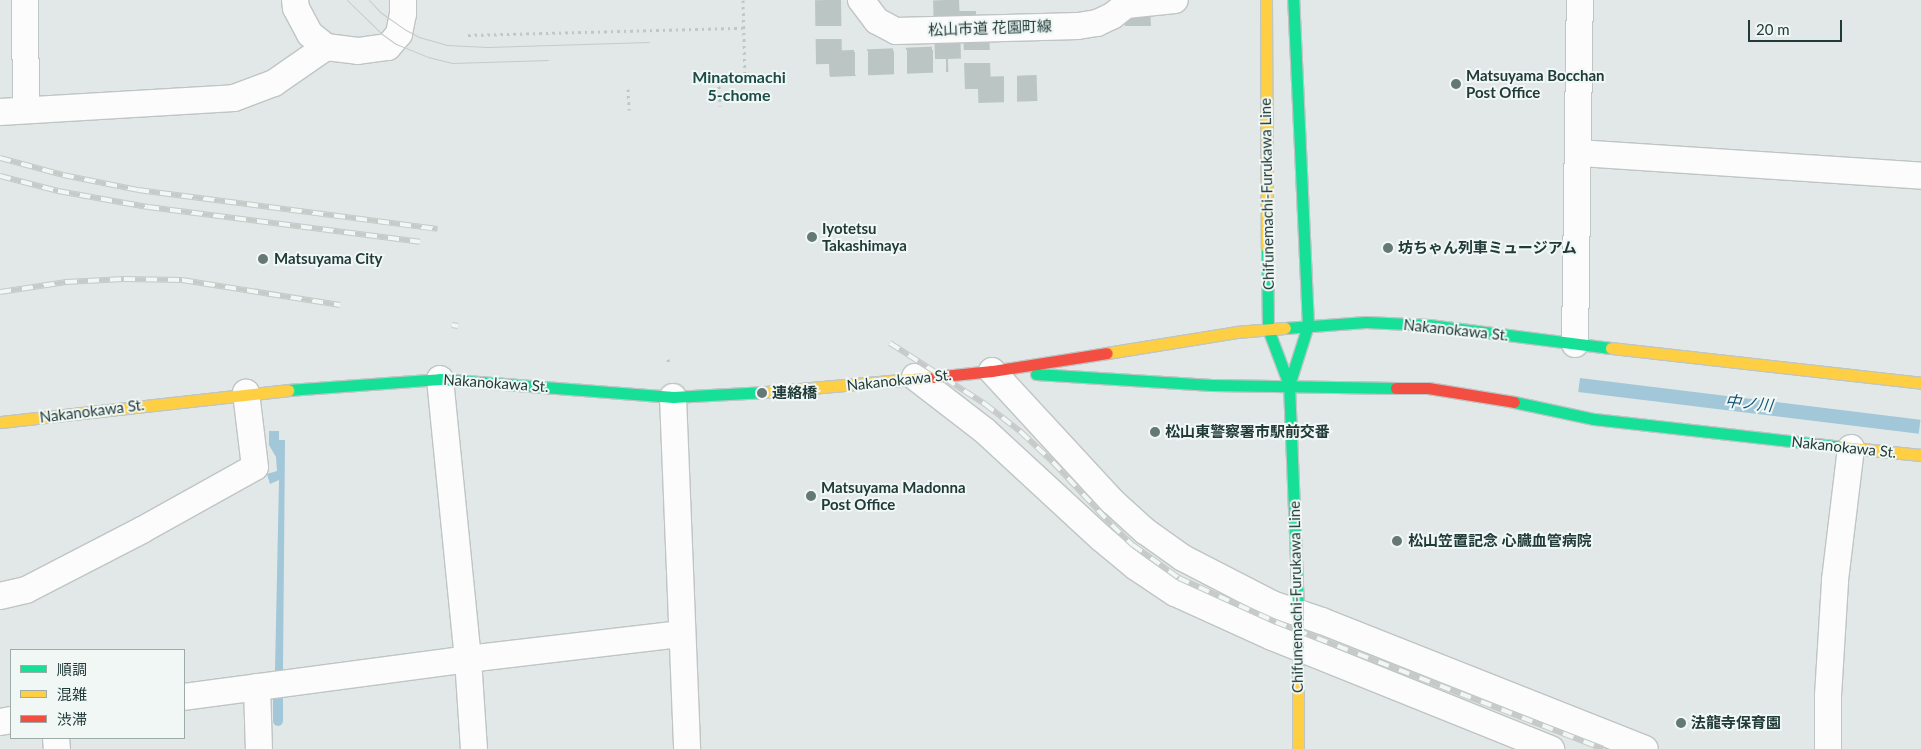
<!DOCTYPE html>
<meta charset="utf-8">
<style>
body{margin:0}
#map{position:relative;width:1921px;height:749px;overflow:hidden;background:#e2e8e7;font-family:Lato,"Noto Sans JP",sans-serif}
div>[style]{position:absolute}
.water>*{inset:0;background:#a2c7d8;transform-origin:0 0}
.stream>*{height:10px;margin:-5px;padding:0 5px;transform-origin:5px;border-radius:5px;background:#a2c7d8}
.street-tunnel>*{height:26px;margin-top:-13px;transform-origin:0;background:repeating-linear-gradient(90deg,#bbc5c4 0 26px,transparent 0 39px)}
.path>*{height:3px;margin-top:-1.5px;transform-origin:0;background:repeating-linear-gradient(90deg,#bfc8c7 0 2.5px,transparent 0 6.5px)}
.roads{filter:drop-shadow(1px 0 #bfc5c4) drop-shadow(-1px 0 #bfc5c4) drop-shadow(0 1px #bfc5c4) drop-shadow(0 -1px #bfc5c4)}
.street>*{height:26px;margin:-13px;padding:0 13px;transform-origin:13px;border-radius:13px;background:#fbfcfb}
.fast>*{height:11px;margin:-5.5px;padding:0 5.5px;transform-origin:5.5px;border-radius:5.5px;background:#16e098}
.slow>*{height:11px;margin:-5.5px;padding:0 5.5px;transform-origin:5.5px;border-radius:5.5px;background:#ffcf43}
.jam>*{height:11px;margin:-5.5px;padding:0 5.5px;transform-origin:5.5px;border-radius:5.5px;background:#f24e42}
.tram>*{height:1px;margin:-0.5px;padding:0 0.5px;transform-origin:0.5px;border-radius:0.5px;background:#c6cac9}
.rail>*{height:5.5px;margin-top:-2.75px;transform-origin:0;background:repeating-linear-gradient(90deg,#f0f7f5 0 11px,#c6cac9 0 22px);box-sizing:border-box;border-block:1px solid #c6cac9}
.dots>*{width:14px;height:14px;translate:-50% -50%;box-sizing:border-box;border:2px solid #f0f7f5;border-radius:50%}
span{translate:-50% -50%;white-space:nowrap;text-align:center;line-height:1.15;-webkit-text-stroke:4px #f0f7f5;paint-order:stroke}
.street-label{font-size:15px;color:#203b38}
.poi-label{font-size:15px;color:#203b38;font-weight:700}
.left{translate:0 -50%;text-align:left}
.neighbourhood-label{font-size:16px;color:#1c4d49;font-weight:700}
.water-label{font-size:16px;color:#1a5878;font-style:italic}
.legend{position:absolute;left:10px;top:649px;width:175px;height:90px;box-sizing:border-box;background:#f0f7f5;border:1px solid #9daca9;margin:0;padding:6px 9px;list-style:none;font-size:15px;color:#203b38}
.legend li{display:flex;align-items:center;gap:10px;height:25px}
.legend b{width:25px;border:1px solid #9daca9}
.scale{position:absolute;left:1748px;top:20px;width:94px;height:22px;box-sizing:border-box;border:2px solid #203b38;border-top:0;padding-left:6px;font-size:15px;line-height:18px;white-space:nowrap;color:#203b38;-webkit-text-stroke:4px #f0f7f5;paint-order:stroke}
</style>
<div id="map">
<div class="water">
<i style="left:1580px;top:378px;width:343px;height:14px;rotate:7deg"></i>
<i style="clip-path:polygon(269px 431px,279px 431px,279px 440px,285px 440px,283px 671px,275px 671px,279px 480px,270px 484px,267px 474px,277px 471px,276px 457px,269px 445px)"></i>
</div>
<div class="stream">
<i style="left:278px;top:699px;width:22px;rotate:90deg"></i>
</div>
<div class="street-tunnel">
<i style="left:828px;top:0;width:64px;rotate:89.1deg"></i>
<i style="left:829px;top:64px;width:119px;rotate:-2.4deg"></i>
<i style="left:948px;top:59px;width:59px;rotate:-91.9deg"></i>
<i style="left:1137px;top:0;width:31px;rotate:88deg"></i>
<i style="left:958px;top:24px;width:18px"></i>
<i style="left:976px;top:24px;width:66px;rotate:88.3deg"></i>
<i style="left:978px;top:90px;width:59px;rotate:-1.9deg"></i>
</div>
<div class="path">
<i style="left:743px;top:0;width:84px;rotate:88.6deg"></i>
<i style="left:468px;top:35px;width:276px;rotate:-1.5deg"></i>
<i style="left:719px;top:86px;width:20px;rotate:87deg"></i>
<i style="left:628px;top:89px;width:21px;rotate:87deg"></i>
<i style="left:668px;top:359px;width:6px;rotate:81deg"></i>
</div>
<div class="roads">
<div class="street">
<i style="left:25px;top:0;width:110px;rotate:89.5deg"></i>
<i style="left:295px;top:0;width:8px;rotate:83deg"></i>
<i style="left:296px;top:8px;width:30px;rotate:62deg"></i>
<i style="left:310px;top:34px;width:21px;rotate:39deg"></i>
<i style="left:326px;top:47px;width:32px;rotate:7deg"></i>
<i style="left:358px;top:51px;width:30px;rotate:-8deg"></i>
<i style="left:388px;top:47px;width:17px;rotate:-50deg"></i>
<i style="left:399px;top:34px;width:20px;rotate:-79deg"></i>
<i style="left:403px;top:14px;width:14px;rotate:-90deg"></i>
<i style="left:861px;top:0;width:26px;rotate:53deg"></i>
<i style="left:877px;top:21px;width:21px;rotate:28deg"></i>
<i style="left:896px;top:31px;width:182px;rotate:-1.6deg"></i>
<i style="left:1078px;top:26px;width:19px;rotate:-9deg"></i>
<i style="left:1097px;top:23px;width:17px;rotate:-25deg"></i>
<i style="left:1112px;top:16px;width:18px;rotate:-38deg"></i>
<i style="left:1126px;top:5px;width:5px;rotate:-79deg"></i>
<i style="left:1126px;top:5px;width:49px;rotate:-5.8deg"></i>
<i style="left:0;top:112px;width:234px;rotate:-3.4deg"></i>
<i style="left:234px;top:98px;width:43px;rotate:-20.6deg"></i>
<i style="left:274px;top:83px;width:63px;rotate:-34.7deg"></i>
<i style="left:1579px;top:153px;width:343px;rotate:3.8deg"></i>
<i style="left:1575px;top:344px;width:344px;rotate:-89.2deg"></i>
<i style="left:992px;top:371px;width:177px;rotate:47.3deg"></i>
<i style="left:1112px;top:501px;width:45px;rotate:42.3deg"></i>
<i style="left:1145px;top:531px;width:47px;rotate:35.4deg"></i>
<i style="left:1183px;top:558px;width:100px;rotate:27.3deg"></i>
<i style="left:1272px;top:604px;width:53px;rotate:18.8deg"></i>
<i style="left:1322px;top:621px;width:347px;rotate:21.6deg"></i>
<i style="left:915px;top:377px;width:88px;rotate:37.6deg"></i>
<i style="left:985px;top:431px;width:158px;rotate:42.7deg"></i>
<i style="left:1101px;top:538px;width:45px;rotate:39.6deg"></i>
<i style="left:1136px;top:567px;width:47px;rotate:33.7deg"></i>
<i style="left:1175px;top:593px;width:107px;rotate:24.4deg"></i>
<i style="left:1272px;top:637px;width:301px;rotate:21.9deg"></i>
<i style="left:440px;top:379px;width:281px;rotate:84.3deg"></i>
<i style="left:468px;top:659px;width:90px;rotate:86.2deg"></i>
<i style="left:673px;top:397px;width:352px;rotate:87.7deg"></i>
<i style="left:0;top:596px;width:27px;rotate:-13deg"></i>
<i style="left:26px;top:590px;width:131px;rotate:-27.3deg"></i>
<i style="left:142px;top:530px;width:129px;rotate:-29.1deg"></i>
<i style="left:255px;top:467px;width:75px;rotate:-96.9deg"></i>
<i style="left:257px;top:687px;width:62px;rotate:88.2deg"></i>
<i style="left:184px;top:697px;width:287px;rotate:-7.6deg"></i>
<i style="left:468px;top:659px;width:215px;rotate:-6.7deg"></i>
<i style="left:0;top:722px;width:11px;rotate:-10deg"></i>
<i style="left:56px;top:738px;width:11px;rotate:85deg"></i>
<i style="left:1828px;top:749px;width:53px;rotate:-90deg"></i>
<i style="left:1828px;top:696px;width:116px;rotate:-86.5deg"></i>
<i style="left:1835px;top:580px;width:133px;rotate:-83.1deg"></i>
</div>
<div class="fast">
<i style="left:1267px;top:247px;width:82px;rotate:89.3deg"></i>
<i style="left:1268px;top:329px;width:60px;rotate:69.4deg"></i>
<i style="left:1289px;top:385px;width:227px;rotate:87.7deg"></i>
<i style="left:1298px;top:612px;width:57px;rotate:90deg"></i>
<i style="left:1285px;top:328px;width:81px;rotate:-4.2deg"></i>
<i style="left:1366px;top:322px;width:63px;rotate:2.7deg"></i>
<i style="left:1429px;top:325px;width:183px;rotate:7.2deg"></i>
<i style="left:1036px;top:374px;width:176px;rotate:3.6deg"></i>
<i style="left:1212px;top:385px;width:184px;rotate:0.9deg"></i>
<i style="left:1289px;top:385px;width:63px;rotate:-72.4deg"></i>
<i style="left:1308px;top:325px;width:325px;rotate:-92.6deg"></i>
<i style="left:288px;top:390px;width:152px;rotate:-4.1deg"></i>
<i style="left:440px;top:379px;width:234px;rotate:4.4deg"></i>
<i style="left:673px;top:397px;width:93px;rotate:-3.1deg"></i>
<i style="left:1514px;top:402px;width:82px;rotate:12deg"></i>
<i style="left:1594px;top:419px;width:250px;rotate:6.4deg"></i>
</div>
<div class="slow">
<i style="left:1266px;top:0;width:247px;rotate:89.8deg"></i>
<i style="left:1611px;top:348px;width:312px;rotate:6.4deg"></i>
<i style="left:1107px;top:353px;width:131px;rotate:-9.2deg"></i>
<i style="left:1236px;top:332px;width:49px;rotate:-4.7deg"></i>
<i style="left:766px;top:392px;width:169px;rotate:-5.1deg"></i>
<i style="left:0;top:422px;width:290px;rotate:-6.3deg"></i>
<i style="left:1842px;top:447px;width:79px;rotate:5.8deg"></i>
<i style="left:1298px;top:669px;width:80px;rotate:90deg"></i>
</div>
<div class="jam">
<i style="left:934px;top:377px;width:58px;rotate:-5.9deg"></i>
<i style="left:992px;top:371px;width:116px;rotate:-8.9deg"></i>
<i style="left:1396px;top:388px;width:32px"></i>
<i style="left:1428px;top:388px;width:87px;rotate:9.2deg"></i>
</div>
</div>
<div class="tram">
<i style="left:347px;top:0;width:49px;rotate:44.2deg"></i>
<i style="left:382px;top:34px;width:17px;rotate:36deg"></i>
<i style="left:396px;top:44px;width:35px;rotate:22deg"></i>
<i style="left:428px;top:57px;width:25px;rotate:14deg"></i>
<i style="left:452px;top:63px;width:96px;rotate:-1.8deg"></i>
<i style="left:369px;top:0;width:16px;rotate:47deg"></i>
<i style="left:380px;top:12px;width:29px;rotate:35deg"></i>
<i style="left:404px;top:29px;width:17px;rotate:28deg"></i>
<i style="left:419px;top:37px;width:29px;rotate:16deg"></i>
<i style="left:447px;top:45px;width:40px;rotate:2.9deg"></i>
<i style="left:487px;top:47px;width:162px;rotate:-1.8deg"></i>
</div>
<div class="rail">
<i style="left:0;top:158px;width:65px;rotate:15.1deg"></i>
<i style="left:63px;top:175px;width:76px;rotate:11.3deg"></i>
<i style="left:138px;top:190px;width:302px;rotate:7.4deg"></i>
<i style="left:0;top:176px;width:60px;rotate:14.5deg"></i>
<i style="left:58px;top:191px;width:91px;rotate:10.1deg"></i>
<i style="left:148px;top:207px;width:274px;rotate:7.3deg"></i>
<i style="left:0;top:292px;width:67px;rotate:-8.6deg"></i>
<i style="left:66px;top:282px;width:58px;rotate:-3deg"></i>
<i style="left:124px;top:279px;width:58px;rotate:1deg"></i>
<i style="left:182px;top:280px;width:160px;rotate:9deg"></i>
<i style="left:452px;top:325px;width:6px;rotate:9deg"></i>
<i style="left:890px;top:343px;width:113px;rotate:32.7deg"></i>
<i style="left:985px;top:404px;width:46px;rotate:37.9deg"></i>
<i style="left:1021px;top:432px;width:44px;rotate:43.2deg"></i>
<i style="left:1053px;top:462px;width:86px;rotate:46.9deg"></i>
<i style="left:1112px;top:525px;width:29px;rotate:44deg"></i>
<i style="left:1133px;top:545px;width:57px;rotate:35.7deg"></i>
<i style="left:1179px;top:578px;width:107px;rotate:24.4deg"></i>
<i style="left:1276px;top:622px;width:351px;rotate:21.2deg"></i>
</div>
<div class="dots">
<i style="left:1456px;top:84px;background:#647875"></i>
<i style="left:812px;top:237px;background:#647875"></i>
<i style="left:1388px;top:248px;background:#647875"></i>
<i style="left:263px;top:259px;background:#647875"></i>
<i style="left:762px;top:393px;background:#647875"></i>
<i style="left:1155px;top:432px;background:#647875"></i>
<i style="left:811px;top:496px;background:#647875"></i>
<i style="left:1397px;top:541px;background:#647875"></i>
<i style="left:1681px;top:723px;background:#647875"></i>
</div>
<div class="street-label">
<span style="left:990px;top:28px;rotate:-2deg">松山市道 花園町線</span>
<span style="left:1267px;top:194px;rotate:-91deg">Chifunemachi-Furukawa Line</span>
<span style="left:1456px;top:330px;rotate:6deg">Nakanokawa St.</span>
<span style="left:899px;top:380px;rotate:-6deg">Nakanokawa St.</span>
<span style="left:496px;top:383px;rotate:4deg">Nakanokawa St.</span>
<span style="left:92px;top:411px;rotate:-7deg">Nakanokawa St.</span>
<span style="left:1844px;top:447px;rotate:6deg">Nakanokawa St.</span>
<span style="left:1296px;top:597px;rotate:-91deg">Chifunemachi-Furukawa Line</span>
</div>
<div class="poi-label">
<span class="left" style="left:1466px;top:84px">Matsuyama Bocchan<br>Post Office</span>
<span class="left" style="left:822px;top:237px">Iyotetsu<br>Takashimaya</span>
<span class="left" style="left:1398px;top:248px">坊ちゃん列車ミュージアム</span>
<span class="left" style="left:274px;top:259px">Matsuyama City</span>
<span class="left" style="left:772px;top:393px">連絡橋</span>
<span class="left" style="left:1165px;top:432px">松山東警察署市駅前交番</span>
<span class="left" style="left:821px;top:496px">Matsuyama Madonna<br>Post Office</span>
<span class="left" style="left:1408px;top:541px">松山笠置記念 心臓血管病院</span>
<span class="left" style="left:1691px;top:723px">法龍寺保育園</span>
</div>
<div class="neighbourhood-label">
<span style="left:739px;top:86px">Minatomachi<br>5-chome</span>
</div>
<div class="water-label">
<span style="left:1749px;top:403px;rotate:6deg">中ノ川</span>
</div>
<ul class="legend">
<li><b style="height:6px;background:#16e098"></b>順調</li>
<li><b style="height:6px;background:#ffcf43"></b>混雑</li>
<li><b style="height:6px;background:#f24e42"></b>渋滞</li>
</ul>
<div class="scale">20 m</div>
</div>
